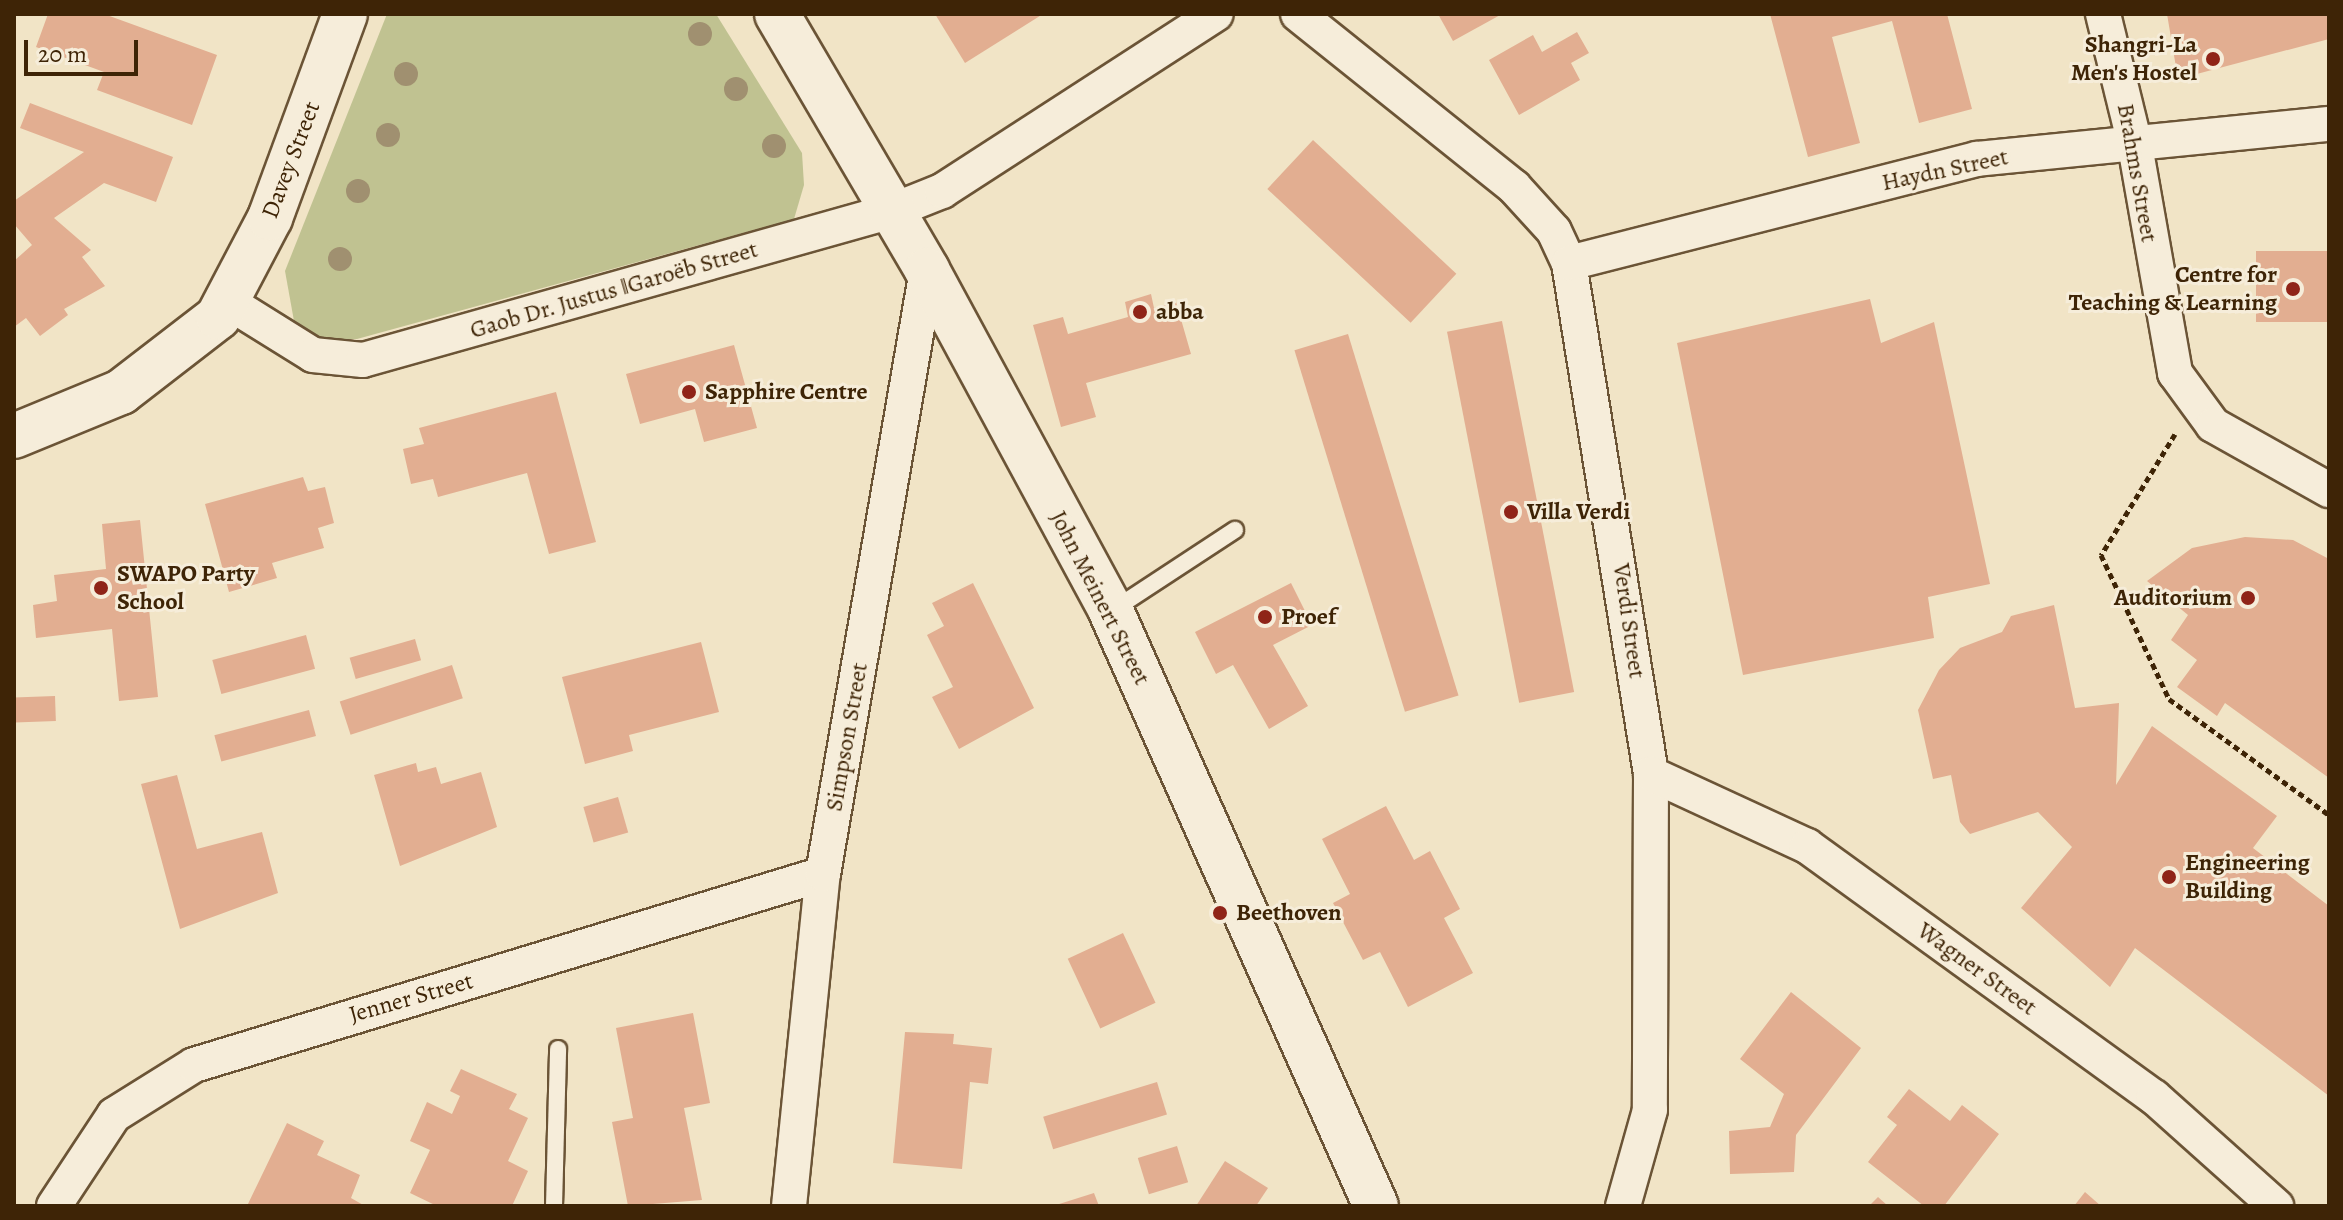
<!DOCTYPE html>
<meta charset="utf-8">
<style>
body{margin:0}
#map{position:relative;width:2343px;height:1220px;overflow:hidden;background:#f1e4c6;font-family:Alegreya,serif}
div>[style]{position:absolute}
.green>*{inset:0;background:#c0c291}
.building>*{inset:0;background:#e2ae91;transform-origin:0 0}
.path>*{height:5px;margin-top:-2.5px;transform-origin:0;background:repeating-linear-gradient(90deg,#3e2406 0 6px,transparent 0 10px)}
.roads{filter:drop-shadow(2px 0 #6b5436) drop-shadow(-2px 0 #6b5436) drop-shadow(0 2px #6b5436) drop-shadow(0 -2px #6b5436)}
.lane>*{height:16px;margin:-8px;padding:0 8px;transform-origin:8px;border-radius:8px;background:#f6edda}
.street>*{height:34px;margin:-17px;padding:0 17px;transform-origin:17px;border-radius:17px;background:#f6edda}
.secondary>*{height:44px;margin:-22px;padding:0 22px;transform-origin:22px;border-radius:22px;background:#f6edda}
.trees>*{width:24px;height:24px;margin:-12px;border-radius:50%;background:#a09070}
.dots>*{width:22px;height:22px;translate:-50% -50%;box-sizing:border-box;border:4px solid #f6edda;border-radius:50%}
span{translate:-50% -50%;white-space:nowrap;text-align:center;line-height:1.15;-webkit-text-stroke:6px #f6edda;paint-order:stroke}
.poi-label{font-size:24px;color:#3e2406;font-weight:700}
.right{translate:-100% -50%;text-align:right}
.left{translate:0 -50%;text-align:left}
.street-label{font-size:24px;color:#3e2406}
.frame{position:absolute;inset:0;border:16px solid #3e2406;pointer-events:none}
.scale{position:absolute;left:24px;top:40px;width:114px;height:36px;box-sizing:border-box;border:4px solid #3e2406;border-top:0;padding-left:10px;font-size:24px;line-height:28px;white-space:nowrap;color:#3e2406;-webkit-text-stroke:6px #f6edda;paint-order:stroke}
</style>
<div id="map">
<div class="green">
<i style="clip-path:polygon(387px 14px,716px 14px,802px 153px,804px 185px,794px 219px,357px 339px,316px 339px,294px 321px,285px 271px)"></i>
</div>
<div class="building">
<i style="clip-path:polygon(48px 14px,104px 14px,217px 55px,192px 125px,97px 90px,104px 72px,36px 47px)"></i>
<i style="clip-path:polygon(935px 14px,1043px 14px,965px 63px)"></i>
<i style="clip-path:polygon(1438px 14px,1502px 14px,1453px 41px)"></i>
<i style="clip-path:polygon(1770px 14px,1947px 14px,1972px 109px,1919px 123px,1892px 21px,1832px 37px,1860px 143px,1808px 157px)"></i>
<i style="clip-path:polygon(2167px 14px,2329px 14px,2329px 39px,2178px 79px)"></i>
<i style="clip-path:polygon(1577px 32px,1589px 53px,1571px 63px,1580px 80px,1519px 115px,1489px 60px,1533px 35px,1542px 52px)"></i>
<i style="clip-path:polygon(30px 103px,173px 157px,156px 202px,104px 183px,54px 218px,91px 250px,82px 257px,105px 286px,64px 309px,68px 315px,40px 336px,26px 318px,14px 327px,14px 261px,32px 245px,14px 224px,14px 201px,84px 152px,20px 128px)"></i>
<i style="left:1313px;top:140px;width:196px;height:67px;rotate:43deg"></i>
<i style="left:2329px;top:251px;width:71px;height:73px;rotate:90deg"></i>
<i style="clip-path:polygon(1151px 294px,1154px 308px,1176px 302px,1191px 354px,1086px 383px,1096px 417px,1061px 427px,1033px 325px,1063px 317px,1068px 334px,1128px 317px,1125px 302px)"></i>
<i style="clip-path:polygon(1870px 299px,1881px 343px,1934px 322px,1990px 584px,1928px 597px,1934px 638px,1743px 675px,1677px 343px)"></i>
<i style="left:1502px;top:321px;width:378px;height:56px;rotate:79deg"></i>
<i style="left:1348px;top:334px;width:378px;height:56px;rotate:73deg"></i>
<i style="clip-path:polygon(734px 345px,757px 428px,704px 442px,695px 409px,640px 424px,626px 374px)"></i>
<i style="clip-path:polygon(556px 392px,596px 542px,549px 554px,527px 473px,438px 497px,433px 479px,411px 484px,403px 449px,424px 444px,419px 428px)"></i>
<i style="clip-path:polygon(303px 477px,308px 491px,325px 487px,334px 523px,318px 528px,324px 548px,272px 563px,277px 578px,229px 592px,205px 504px)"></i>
<i style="clip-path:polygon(140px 520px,158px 697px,119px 701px,112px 629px,36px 638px,33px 605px,57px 601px,54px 575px,106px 569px,102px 524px)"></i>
<i style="clip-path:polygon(2245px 537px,2293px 540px,2329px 559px,2329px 778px,2225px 703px,2217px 716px,2177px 687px,2197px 660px,2171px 640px,2188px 615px,2147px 581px,2192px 548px)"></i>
<i style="clip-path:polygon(973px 583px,1034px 708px,959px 749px,932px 697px,953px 687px,927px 635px,944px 626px,932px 603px)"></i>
<i style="clip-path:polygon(1291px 583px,1312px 625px,1273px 645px,1308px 706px,1269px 729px,1233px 665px,1216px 674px,1195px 632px)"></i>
<i style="clip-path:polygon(2054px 605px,2075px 708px,2119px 703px,2116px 785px,2152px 726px,2277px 816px,2253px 848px,2329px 906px,2329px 1096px,2135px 948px,2110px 987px,2021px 908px,2072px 847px,2038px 812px,1970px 834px,1960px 822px,1951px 775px,1933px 779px,1918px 710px,1939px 670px,1960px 648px,2002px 632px,2011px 616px)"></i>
<i style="left:306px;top:635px;width:35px;height:97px;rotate:75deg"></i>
<i style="left:415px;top:639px;width:22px;height:68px;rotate:74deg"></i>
<i style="clip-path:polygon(701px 642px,719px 712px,629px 735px,633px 751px,585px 764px,562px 677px)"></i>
<i style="left:452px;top:665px;width:35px;height:118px;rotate:72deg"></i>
<i style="left:55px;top:696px;width:25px;height:41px;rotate:88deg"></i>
<i style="left:309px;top:710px;width:27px;height:98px;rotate:75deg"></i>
<i style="clip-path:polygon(416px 763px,418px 772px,436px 767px,441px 784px,481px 772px,497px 827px,400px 866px,374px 775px)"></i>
<i style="clip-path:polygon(177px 775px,197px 849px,262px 832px,278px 893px,180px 929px,141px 784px)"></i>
<i style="left:618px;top:797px;width:37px;height:36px;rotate:74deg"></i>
<i style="clip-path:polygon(1386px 806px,1414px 860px,1430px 851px,1460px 909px,1444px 918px,1473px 973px,1408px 1007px,1380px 952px,1363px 960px,1333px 903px,1350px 894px,1322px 839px)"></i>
<i style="left:1123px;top:933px;width:77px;height:61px;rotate:65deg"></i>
<i style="clip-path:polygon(1791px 992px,1861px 1048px,1796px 1135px,1794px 1172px,1730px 1174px,1729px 1131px,1770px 1127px,1784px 1094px,1740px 1059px)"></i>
<i style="clip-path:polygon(693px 1013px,710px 1103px,684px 1108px,702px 1200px,628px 1206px,612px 1122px,633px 1118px,616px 1028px)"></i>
<i style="clip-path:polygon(905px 1032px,954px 1034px,953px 1044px,992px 1048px,988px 1084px,970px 1082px,962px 1169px,893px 1163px)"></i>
<i style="clip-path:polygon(461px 1069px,517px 1094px,509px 1109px,528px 1118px,508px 1161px,528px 1171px,512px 1206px,437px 1206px,410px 1193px,430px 1150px,410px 1141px,427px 1102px,452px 1114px,460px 1096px,450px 1091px)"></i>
<i style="left:1157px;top:1082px;width:34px;height:119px;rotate:73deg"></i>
<i style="clip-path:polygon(1909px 1089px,1950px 1121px,1962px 1105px,1999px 1134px,1944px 1206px,1924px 1206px,1868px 1162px,1897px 1125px,1887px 1117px)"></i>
<i style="clip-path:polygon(287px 1123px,324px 1141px,317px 1155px,360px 1175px,351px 1198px,365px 1206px,247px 1206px)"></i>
<i style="left:1177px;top:1146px;width:38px;height:41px;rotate:73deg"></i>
<i style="clip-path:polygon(1225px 1161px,1268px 1188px,1256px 1206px,1196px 1206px)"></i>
<i style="clip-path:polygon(2085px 1192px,2101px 1206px,2074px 1206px)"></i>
<i style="clip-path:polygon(1094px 1193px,1099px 1206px,1056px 1206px,1056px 1205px)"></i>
<i style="clip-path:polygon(1878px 1197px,1888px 1206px,1869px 1206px)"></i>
</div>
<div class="path">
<i style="left:2175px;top:434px;width:142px;rotate:121.4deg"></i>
<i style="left:2101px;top:555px;width:159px;rotate:64.7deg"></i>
<i style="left:2169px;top:699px;width:198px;rotate:35.9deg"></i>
</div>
<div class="roads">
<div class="lane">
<i style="left:1113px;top:610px;width:146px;rotate:-33.3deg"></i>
<i style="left:554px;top:1206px;width:157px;rotate:-88.5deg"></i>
</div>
<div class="street">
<i style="left:1298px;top:14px;width:277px;rotate:38.7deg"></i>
<i style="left:1514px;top:187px;width:59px;rotate:47.7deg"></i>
<i style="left:1554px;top:231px;width:35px;rotate:65deg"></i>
<i style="left:1569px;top:263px;width:518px;rotate:80.88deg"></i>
<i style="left:1651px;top:774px;width:336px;rotate:90.2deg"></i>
<i style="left:1650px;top:1110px;width:100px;rotate:105.7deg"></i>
<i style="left:2103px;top:14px;width:130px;rotate:76.2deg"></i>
<i style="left:2134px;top:140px;width:237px;rotate:80deg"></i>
<i style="left:2175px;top:373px;width:64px;rotate:53.8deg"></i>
<i style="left:2213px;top:425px;width:133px;rotate:29.3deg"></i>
<i style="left:1569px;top:263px;width:421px;rotate:-14.3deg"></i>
<i style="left:1977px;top:159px;width:354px;rotate:-5.7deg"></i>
<i style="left:228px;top:302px;width:100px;rotate:31.9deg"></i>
<i style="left:313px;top:355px;width:50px;rotate:5.7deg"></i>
<i style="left:363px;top:360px;width:550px;rotate:-15.73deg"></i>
<i style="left:892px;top:211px;width:54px;rotate:-21.8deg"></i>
<i style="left:942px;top:191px;width:326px;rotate:-32.9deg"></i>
<i style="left:1651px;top:774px;width:172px;rotate:24.8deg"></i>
<i style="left:1807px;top:846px;width:428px;rotate:35.9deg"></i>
<i style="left:2154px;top:1097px;width:164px;rotate:41.8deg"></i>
<i style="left:54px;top:1206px;width:109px;rotate:-56.6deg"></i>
<i style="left:114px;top:1115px;width:94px;rotate:-32deg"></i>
<i style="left:194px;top:1065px;width:657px;rotate:-16.89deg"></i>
<i style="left:789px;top:1206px;width:334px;rotate:-84.2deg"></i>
<i style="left:823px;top:874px;width:613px;rotate:-80.23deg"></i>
</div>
<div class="secondary">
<i style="left:777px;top:14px;width:297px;rotate:59.6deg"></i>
<i style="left:927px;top:270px;width:387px;rotate:61.6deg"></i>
<i style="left:1111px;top:611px;width:651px;rotate:65.99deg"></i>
<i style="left:14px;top:436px;width:116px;rotate:-22.4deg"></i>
<i style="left:121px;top:392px;width:123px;rotate:-37.7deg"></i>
<i style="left:218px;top:317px;width:112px;rotate:-62.3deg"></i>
<i style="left:270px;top:218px;width:217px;rotate:-69.8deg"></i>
</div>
</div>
<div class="trees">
<i style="left:700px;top:34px"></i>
<i style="left:406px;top:74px"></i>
<i style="left:736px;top:89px"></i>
<i style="left:388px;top:135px"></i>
<i style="left:774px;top:146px"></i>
<i style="left:358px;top:191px"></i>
<i style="left:340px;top:259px"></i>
</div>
<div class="dots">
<i style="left:2213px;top:59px;background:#8f2418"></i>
<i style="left:2293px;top:289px;background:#8f2418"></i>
<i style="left:1140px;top:312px;background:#8f2418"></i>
<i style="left:689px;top:392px;background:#8f2418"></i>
<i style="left:1511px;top:512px;background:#8f2418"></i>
<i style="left:101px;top:588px;background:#8f2418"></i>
<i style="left:2248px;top:598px;background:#8f2418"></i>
<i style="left:1265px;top:617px;background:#8f2418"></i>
<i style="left:2169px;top:877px;background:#8f2418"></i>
<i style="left:1220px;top:913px;background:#8f2418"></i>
</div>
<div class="poi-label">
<span class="right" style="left:2197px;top:59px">Shangri-La<br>Men's Hostel</span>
<span class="right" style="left:2277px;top:289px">Centre for<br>Teaching &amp; Learning</span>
<span class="left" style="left:1156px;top:312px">abba</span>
<span class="left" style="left:705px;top:392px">Sapphire Centre</span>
<span class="left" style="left:1527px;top:512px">Villa Verdi</span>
<span class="left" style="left:117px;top:588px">SWAPO Party<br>School</span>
<span class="right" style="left:2232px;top:598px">Auditorium</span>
<span class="left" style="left:1281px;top:617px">Proef</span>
<span class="left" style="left:2185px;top:877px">Engineering<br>Building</span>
<span class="left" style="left:1236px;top:913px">Beethoven</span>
</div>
<div class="street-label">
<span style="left:291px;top:160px;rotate:-69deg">Davey Street</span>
<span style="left:1945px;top:170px;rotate:-12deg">Haydn Street</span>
<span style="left:2137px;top:173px;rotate:80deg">Brahms Street</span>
<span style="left:614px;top:290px;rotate:-16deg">Gaob Dr. Justus ǁGaroëb Street</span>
<span style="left:1100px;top:598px;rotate:63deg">John Meinert Street</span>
<span style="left:1629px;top:621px;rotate:82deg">Verdi Street</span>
<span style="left:847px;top:737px;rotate:-80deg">Simpson Street</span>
<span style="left:1977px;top:969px;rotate:36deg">Wagner Street</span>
<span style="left:411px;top:998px;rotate:-16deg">Jenner Street</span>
</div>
<div class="frame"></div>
<div class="scale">20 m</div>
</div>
